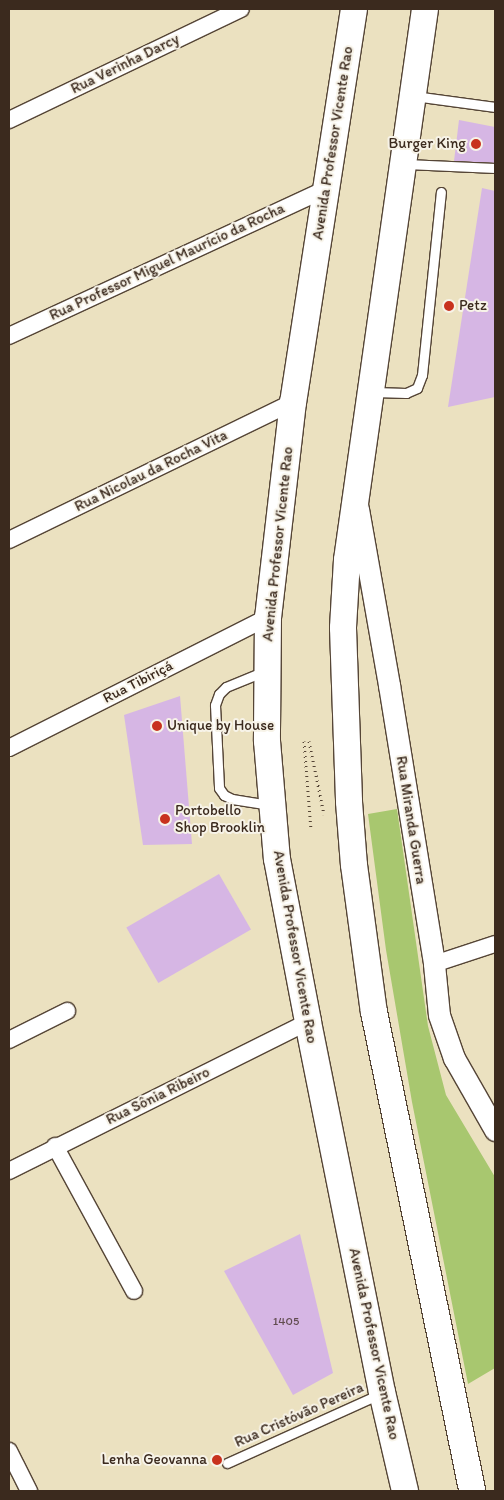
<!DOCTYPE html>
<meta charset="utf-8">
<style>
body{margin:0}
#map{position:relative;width:504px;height:1500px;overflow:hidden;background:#ebe1c0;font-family:Itim,sans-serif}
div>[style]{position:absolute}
.green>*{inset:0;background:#a8c76f}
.building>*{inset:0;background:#d6b6e4;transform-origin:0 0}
.path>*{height:3px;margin-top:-1.5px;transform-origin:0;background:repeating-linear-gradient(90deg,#554536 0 1px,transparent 0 5px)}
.roads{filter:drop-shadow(1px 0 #554536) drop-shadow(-1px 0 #554536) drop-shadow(0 1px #554536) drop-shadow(0 -1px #554536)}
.service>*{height:9px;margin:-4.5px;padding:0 4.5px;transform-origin:4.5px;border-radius:4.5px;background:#fff}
.minor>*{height:16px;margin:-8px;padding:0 8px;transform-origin:8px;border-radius:8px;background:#fff}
.tertiary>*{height:21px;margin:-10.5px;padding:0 10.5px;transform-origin:10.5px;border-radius:10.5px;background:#fff}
.primary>*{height:26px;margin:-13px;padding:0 13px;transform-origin:13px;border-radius:13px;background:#fff}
.dots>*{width:14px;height:14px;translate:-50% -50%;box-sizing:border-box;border:2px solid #f7f3e8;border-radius:50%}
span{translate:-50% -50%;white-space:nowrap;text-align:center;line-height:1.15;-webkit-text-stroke:4px #f7f3e8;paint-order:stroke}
.number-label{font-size:12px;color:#624d50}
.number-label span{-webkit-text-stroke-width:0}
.street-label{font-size:15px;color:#3b2a1e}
.poi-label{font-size:15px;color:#3b2a1e}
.right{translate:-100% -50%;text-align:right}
.left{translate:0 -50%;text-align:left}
.frame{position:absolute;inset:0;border:10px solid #3b2a1e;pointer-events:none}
</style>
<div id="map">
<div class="green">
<i style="clip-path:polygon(397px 809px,428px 1026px,446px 1095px,495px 1177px,495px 1368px,468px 1384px,412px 1102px,386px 950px,368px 814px)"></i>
</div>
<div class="building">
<i style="clip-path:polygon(459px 120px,495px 127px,495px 163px,454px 161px)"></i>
<i style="clip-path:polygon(482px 188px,495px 191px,495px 397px,448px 407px)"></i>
<i style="clip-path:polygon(180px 696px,192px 844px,143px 845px,124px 715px)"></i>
<i style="left:219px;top:874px;width:64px;height:107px;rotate:60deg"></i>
<i style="clip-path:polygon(300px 1234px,333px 1373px,293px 1395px,224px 1271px)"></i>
</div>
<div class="path">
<i style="left:304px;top:741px;width:88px;rotate:85.5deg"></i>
<i style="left:309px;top:741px;width:75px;rotate:78.4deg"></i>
</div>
<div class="roads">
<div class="service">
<i style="left:414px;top:96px;width:82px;rotate:7.7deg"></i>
<i style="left:406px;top:164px;width:89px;rotate:2.6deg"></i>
<i style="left:374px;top:392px;width:32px;rotate:2deg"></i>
<i style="left:406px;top:393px;width:12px;rotate:-24deg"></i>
<i style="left:417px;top:388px;width:14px;rotate:-69deg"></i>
<i style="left:422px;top:375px;width:184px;rotate:-84.1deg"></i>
<i style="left:265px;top:671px;width:42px;rotate:157.7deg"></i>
<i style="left:226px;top:687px;width:10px;rotate:135deg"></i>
<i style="left:219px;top:694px;width:12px;rotate:110deg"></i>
<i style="left:215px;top:705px;width:83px;rotate:87.2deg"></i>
<i style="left:219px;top:788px;width:9px;rotate:54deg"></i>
<i style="left:224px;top:795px;width:9px;rotate:27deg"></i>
<i style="left:232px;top:799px;width:39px;rotate:9deg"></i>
<i style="left:227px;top:1463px;width:168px;rotate:-24.3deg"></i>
</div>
<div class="minor">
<i style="left:9px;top:120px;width:257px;rotate:-25.6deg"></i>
<i style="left:9px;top:336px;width:349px;rotate:-24.9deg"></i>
<i style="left:9px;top:540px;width:316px;rotate:-25.9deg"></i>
<i style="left:9px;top:748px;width:290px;rotate:-26.8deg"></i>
<i style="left:434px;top:964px;width:64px;rotate:-18.2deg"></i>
<i style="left:9px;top:1040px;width:65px;rotate:-26.6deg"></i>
<i style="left:55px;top:1146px;width:165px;rotate:61.4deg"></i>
<i style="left:9px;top:1171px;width:334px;rotate:-26.5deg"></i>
<i style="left:9px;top:1451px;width:45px;rotate:63.4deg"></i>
</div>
<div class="tertiary">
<i style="left:358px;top:509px;width:179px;rotate:80deg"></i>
<i style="left:389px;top:685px;width:283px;rotate:80.8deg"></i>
<i style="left:434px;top:964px;width:51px;rotate:84.4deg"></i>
<i style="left:439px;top:1015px;width:46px;rotate:70.8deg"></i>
<i style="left:454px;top:1058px;width:83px;rotate:60.3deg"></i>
</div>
<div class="primary">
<i style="left:354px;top:9px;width:398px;rotate:98.8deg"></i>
<i style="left:293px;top:402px;width:216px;rotate:96.6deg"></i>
<i style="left:268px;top:617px;width:124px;rotate:90.5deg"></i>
<i style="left:267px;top:741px;width:118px;rotate:85.2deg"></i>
<i style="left:277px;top:859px;width:166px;rotate:79.2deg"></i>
<i style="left:308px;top:1022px;width:377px;rotate:78.7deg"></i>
<i style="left:382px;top:1392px;width:102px;rotate:76.9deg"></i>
<i style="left:425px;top:9px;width:556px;rotate:98.06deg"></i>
<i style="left:347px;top:560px;width:68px;rotate:93.4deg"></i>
<i style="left:343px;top:628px;width:174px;rotate:88deg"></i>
<i style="left:349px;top:802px;width:63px;rotate:85.5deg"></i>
<i style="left:354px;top:865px;width:148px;rotate:82.3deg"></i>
<i style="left:374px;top:1012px;width:489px;rotate:78.4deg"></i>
</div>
</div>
<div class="dots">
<i style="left:476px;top:144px;background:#c8321e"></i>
<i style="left:449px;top:306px;background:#c8321e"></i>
<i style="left:157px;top:726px;background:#c8321e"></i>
<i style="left:165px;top:819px;background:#c8321e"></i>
<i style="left:217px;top:1460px;background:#c8321e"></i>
</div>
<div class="number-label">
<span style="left:286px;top:1322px">1405</span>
</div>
<div class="street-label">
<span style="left:125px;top:64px;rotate:-26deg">Rua Verinha Darcy</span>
<span style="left:333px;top:143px;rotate:-81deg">Avenida Professor Vicente Rao</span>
<span style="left:167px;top:262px;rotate:-25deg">Rua Professor Miguel Maurício da Rocha</span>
<span style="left:151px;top:471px;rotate:-26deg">Rua Nicolau da Rocha Vita</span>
<span style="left:278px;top:544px;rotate:-84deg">Avenida Professor Vicente Rao</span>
<span style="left:138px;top:682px;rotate:-27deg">Rua Tibiriçá</span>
<span style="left:411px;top:820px;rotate:81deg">Rua Miranda Guerra</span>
<span style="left:295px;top:947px;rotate:80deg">Avenida Professor Vicente Rao</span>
<span style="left:158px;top:1096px;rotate:-26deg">Rua Sônia Ribeiro</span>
<span style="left:374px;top:1344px;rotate:78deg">Avenida Professor Vicente Rao</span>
<span style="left:299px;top:1415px;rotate:-24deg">Rua Cristóvão Pereira</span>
</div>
<div class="poi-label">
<span class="right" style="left:466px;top:144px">Burger King</span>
<span class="left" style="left:459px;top:306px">Petz</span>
<span class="left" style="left:167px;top:726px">Unique by House</span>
<span class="left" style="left:175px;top:819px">Portobello<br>Shop Brooklin</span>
<span class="right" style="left:207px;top:1460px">Lenha Geovanna</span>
</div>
<div class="frame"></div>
</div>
